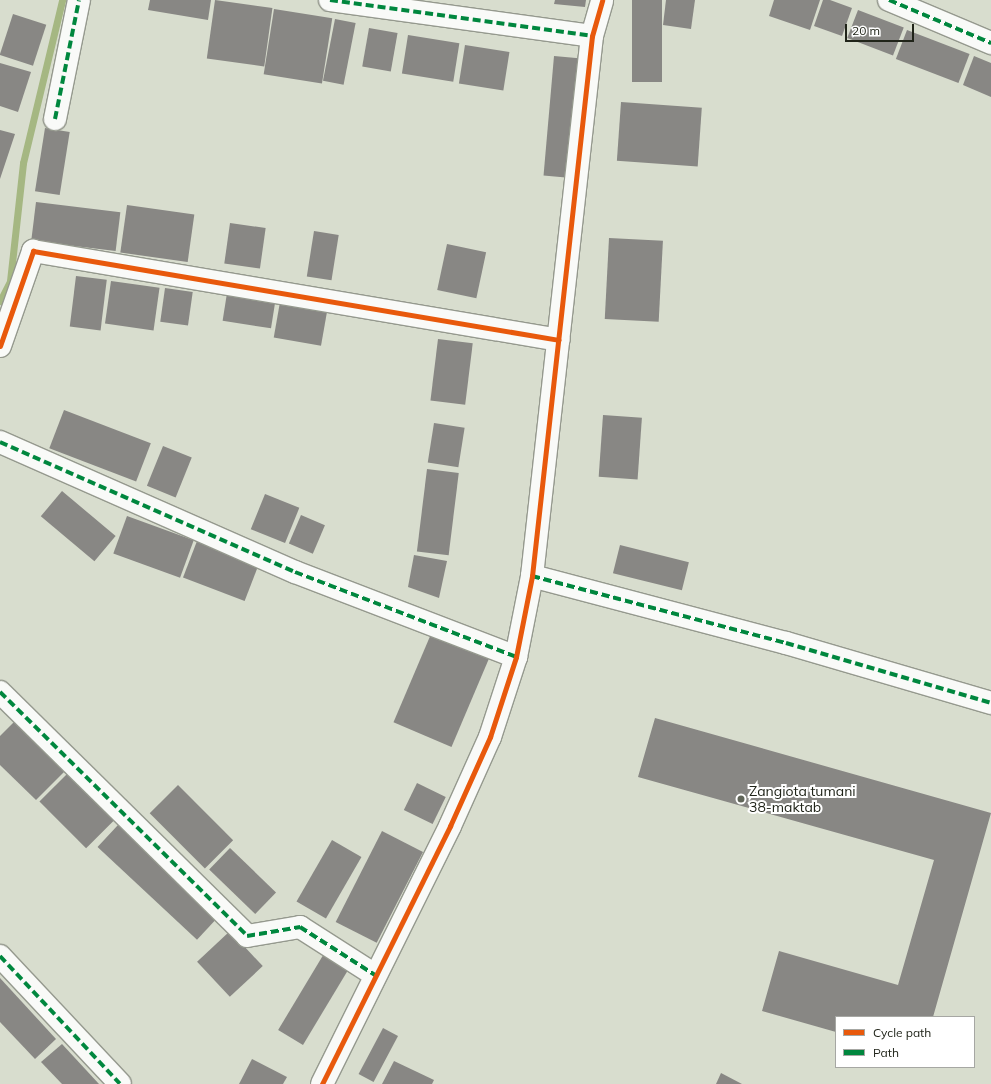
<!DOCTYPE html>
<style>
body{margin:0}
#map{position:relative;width:991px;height:1084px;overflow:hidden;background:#d8ddce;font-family:Mulish,sans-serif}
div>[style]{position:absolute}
.stream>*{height:7px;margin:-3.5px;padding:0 3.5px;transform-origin:3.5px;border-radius:3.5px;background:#a5b782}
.building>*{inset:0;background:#888784;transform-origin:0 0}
.roads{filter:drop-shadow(1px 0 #95998e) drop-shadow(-1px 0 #95998e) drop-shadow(0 1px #95998e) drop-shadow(0 -1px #95998e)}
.minor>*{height:22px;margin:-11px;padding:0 11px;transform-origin:11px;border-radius:11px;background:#f9faf8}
.quiet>*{height:4px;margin-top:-2px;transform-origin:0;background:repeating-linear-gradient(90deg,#00873e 0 8px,transparent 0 12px)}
.cycleway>*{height:5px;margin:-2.5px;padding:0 2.5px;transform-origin:2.5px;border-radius:2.5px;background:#e8590c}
.dots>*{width:11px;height:11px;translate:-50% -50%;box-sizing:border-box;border:2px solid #fff;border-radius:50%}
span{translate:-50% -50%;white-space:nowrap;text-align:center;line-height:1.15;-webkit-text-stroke:4px #fff;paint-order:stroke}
.poi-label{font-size:14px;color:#202419}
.left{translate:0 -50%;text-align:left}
.legend{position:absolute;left:835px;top:1016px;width:140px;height:52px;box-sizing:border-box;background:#fff;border:1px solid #a6a7a3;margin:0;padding:5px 7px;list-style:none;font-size:12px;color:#202419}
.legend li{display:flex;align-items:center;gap:8px;height:20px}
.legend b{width:20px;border:1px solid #a6a7a3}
.scale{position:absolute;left:845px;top:24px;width:69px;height:18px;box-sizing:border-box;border:2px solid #202419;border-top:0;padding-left:5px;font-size:12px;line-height:14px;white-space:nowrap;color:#202419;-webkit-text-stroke:3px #fff;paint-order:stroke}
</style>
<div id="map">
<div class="stream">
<i style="left:0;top:301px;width:22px;rotate:-63deg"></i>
<i style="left:10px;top:281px;width:119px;rotate:-83.7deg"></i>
<i style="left:23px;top:163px;width:168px;rotate:-76.5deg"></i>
</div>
<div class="building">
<i style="clip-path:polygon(150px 0,211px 0,208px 20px,148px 10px)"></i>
<i style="left:215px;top:0;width:58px;height:59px;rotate:8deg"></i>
<i style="clip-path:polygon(555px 0,586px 0,585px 7px,554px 4px)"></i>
<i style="left:632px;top:0;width:30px;height:82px"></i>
<i style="clip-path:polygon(666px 0,695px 0,691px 29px,663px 25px)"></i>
<i style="clip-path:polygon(774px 0,820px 0,810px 30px,769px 16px)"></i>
<i style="clip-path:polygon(823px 0,830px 0,852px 8px,842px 36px,814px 26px)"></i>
<i style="left:274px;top:9px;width:59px;height:66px;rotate:9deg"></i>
<i style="left:858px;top:10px;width:49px;height:30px;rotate:21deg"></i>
<i style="left:13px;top:14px;width:35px;height:43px;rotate:18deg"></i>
<i style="left:335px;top:19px;width:21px;height:63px;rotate:11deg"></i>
<i style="left:369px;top:28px;width:29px;height:39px;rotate:10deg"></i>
<i style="left:907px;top:30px;width:67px;height:31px;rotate:21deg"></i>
<i style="left:408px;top:35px;width:52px;height:39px;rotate:9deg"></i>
<i style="left:465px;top:45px;width:45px;height:39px;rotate:9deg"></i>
<i style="left:554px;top:56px;width:25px;height:120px;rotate:5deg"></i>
<i style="clip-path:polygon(974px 56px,991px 63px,991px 97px,963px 85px)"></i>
<i style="clip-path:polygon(0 63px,31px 72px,18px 112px,0 106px)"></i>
<i style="left:621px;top:102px;width:81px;height:59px;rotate:4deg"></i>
<i style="left:45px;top:128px;width:25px;height:64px;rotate:9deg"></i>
<i style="clip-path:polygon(0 130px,15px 134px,0 179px)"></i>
<i style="left:36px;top:202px;width:85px;height:39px;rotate:7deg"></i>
<i style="left:127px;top:205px;width:68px;height:48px;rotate:8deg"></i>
<i style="left:230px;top:223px;width:36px;height:41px;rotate:8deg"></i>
<i style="left:314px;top:231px;width:25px;height:46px;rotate:9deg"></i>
<i style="left:609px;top:238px;width:54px;height:81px;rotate:3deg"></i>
<i style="left:447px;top:244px;width:40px;height:47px;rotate:12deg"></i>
<i style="left:76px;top:276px;width:31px;height:51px;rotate:7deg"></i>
<i style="left:111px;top:281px;width:49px;height:43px;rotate:8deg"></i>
<i style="left:165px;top:288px;width:28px;height:34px;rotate:8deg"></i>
<i style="left:227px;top:293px;width:49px;height:28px;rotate:9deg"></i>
<i style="left:280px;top:302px;width:48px;height:36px;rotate:10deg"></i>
<i style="left:438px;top:339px;width:35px;height:62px;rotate:7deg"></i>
<i style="left:64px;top:410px;width:93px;height:41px;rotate:21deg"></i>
<i style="left:603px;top:415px;width:39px;height:62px;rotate:4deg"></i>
<i style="left:434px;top:423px;width:31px;height:40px;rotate:9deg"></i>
<i style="left:163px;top:446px;width:31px;height:43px;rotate:22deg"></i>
<i style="left:427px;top:469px;width:32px;height:83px;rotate:7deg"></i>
<i style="left:62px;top:491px;width:70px;height:33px;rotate:40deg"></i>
<i style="left:265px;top:494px;width:37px;height:38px;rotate:22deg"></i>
<i style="left:301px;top:515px;width:26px;height:31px;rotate:23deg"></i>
<i style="left:127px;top:516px;width:71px;height:40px;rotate:20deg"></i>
<i style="left:197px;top:541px;width:66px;height:39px;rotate:21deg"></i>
<i style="left:620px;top:545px;width:71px;height:29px;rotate:14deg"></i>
<i style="clip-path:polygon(414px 555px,447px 561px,439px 598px,408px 587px)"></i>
<i style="left:431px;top:634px;width:63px;height:96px;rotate:23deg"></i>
<i style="clip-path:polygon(655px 718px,991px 813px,933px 1017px,836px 1017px,836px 1032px,762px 1011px,779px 951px,898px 985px,934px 860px,638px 777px)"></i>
<i style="clip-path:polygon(14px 722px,65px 771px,36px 800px,0 765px,0 736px)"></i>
<i style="left:67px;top:774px;width:66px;height:39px;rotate:45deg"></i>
<i style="left:417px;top:783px;width:32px;height:30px;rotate:26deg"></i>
<i style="left:178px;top:785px;width:78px;height:40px;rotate:45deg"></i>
<i style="left:118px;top:825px;width:136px;height:30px;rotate:43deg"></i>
<i style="left:382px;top:831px;width:46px;height:102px;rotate:27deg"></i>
<i style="left:332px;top:840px;width:34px;height:71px;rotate:30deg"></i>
<i style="left:230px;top:848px;width:64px;height:30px;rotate:44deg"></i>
<i style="left:230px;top:931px;width:48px;height:45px;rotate:47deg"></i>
<i style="left:325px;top:952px;width:29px;height:91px;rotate:31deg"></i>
<i style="clip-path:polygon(0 978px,56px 1039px,35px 1059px,0 1022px)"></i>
<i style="left:383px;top:1028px;width:17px;height:52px;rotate:28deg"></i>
<i style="clip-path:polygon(62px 1044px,99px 1084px,62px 1084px,41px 1062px)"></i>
<i style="clip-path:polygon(252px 1059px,287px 1077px,283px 1084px,239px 1084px)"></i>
<i style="clip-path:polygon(394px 1061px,434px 1080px,432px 1084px,382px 1084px)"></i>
<i style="clip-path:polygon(721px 1073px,742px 1084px,716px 1084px)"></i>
</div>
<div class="roads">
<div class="minor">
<i style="left:330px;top:0;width:264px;rotate:7.8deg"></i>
<i style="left:889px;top:0;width:111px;rotate:22.9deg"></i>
<i style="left:55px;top:119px;width:121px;rotate:-78.6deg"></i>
<i style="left:0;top:346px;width:101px;rotate:-70.8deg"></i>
<i style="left:33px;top:251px;width:533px;rotate:9.6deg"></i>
<i style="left:0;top:442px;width:322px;rotate:23.8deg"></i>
<i style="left:295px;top:572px;width:237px;rotate:21deg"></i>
<i style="left:532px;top:576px;width:263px;rotate:14.8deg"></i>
<i style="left:786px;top:643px;width:214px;rotate:16.3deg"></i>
<i style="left:0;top:692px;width:347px;rotate:44.6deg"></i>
<i style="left:247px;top:936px;width:54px;rotate:-9.6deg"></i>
<i style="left:300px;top:927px;width:89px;rotate:32.6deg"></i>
<i style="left:0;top:956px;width:175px;rotate:46.8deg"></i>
<i style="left:322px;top:1084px;width:288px;rotate:-63.6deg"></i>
<i style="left:450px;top:826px;width:98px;rotate:-65.8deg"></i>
<i style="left:490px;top:737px;width:84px;rotate:-72deg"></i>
<i style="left:516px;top:657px;width:83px;rotate:-78.8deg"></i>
<i style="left:532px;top:576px;width:543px;rotate:-83.66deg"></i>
<i style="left:592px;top:36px;width:37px;rotate:-74deg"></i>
</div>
</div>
<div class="quiet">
<i style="left:330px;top:0;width:264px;rotate:7.8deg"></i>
<i style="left:889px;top:0;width:111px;rotate:22.9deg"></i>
<i style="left:55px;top:119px;width:121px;rotate:-78.6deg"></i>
<i style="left:0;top:442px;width:322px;rotate:23.8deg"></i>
<i style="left:295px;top:572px;width:237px;rotate:21deg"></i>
<i style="left:532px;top:576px;width:263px;rotate:14.8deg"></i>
<i style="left:786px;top:643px;width:214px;rotate:16.3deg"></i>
<i style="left:0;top:692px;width:347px;rotate:44.6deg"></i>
<i style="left:247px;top:936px;width:54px;rotate:-9.6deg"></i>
<i style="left:300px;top:927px;width:89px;rotate:32.6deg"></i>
<i style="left:0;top:956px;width:175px;rotate:46.8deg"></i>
</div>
<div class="cycleway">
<i style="left:0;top:346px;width:101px;rotate:-70.8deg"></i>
<i style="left:33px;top:251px;width:533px;rotate:9.6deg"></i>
<i style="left:322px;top:1084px;width:288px;rotate:-63.6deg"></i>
<i style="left:450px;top:826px;width:98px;rotate:-65.8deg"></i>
<i style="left:490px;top:737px;width:84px;rotate:-72deg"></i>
<i style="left:516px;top:657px;width:83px;rotate:-78.8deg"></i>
<i style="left:532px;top:576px;width:543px;rotate:-83.66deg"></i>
<i style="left:592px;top:36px;width:37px;rotate:-74deg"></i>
</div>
<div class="dots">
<i style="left:741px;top:799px;background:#606558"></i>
</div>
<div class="poi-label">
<span class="left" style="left:749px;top:799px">Zangiota tumani<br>38-maktab</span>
</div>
<ul class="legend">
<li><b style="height:5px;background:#e8590c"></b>Cycle path</li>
<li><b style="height:5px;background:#00873e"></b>Path</li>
</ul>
<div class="scale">20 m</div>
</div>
